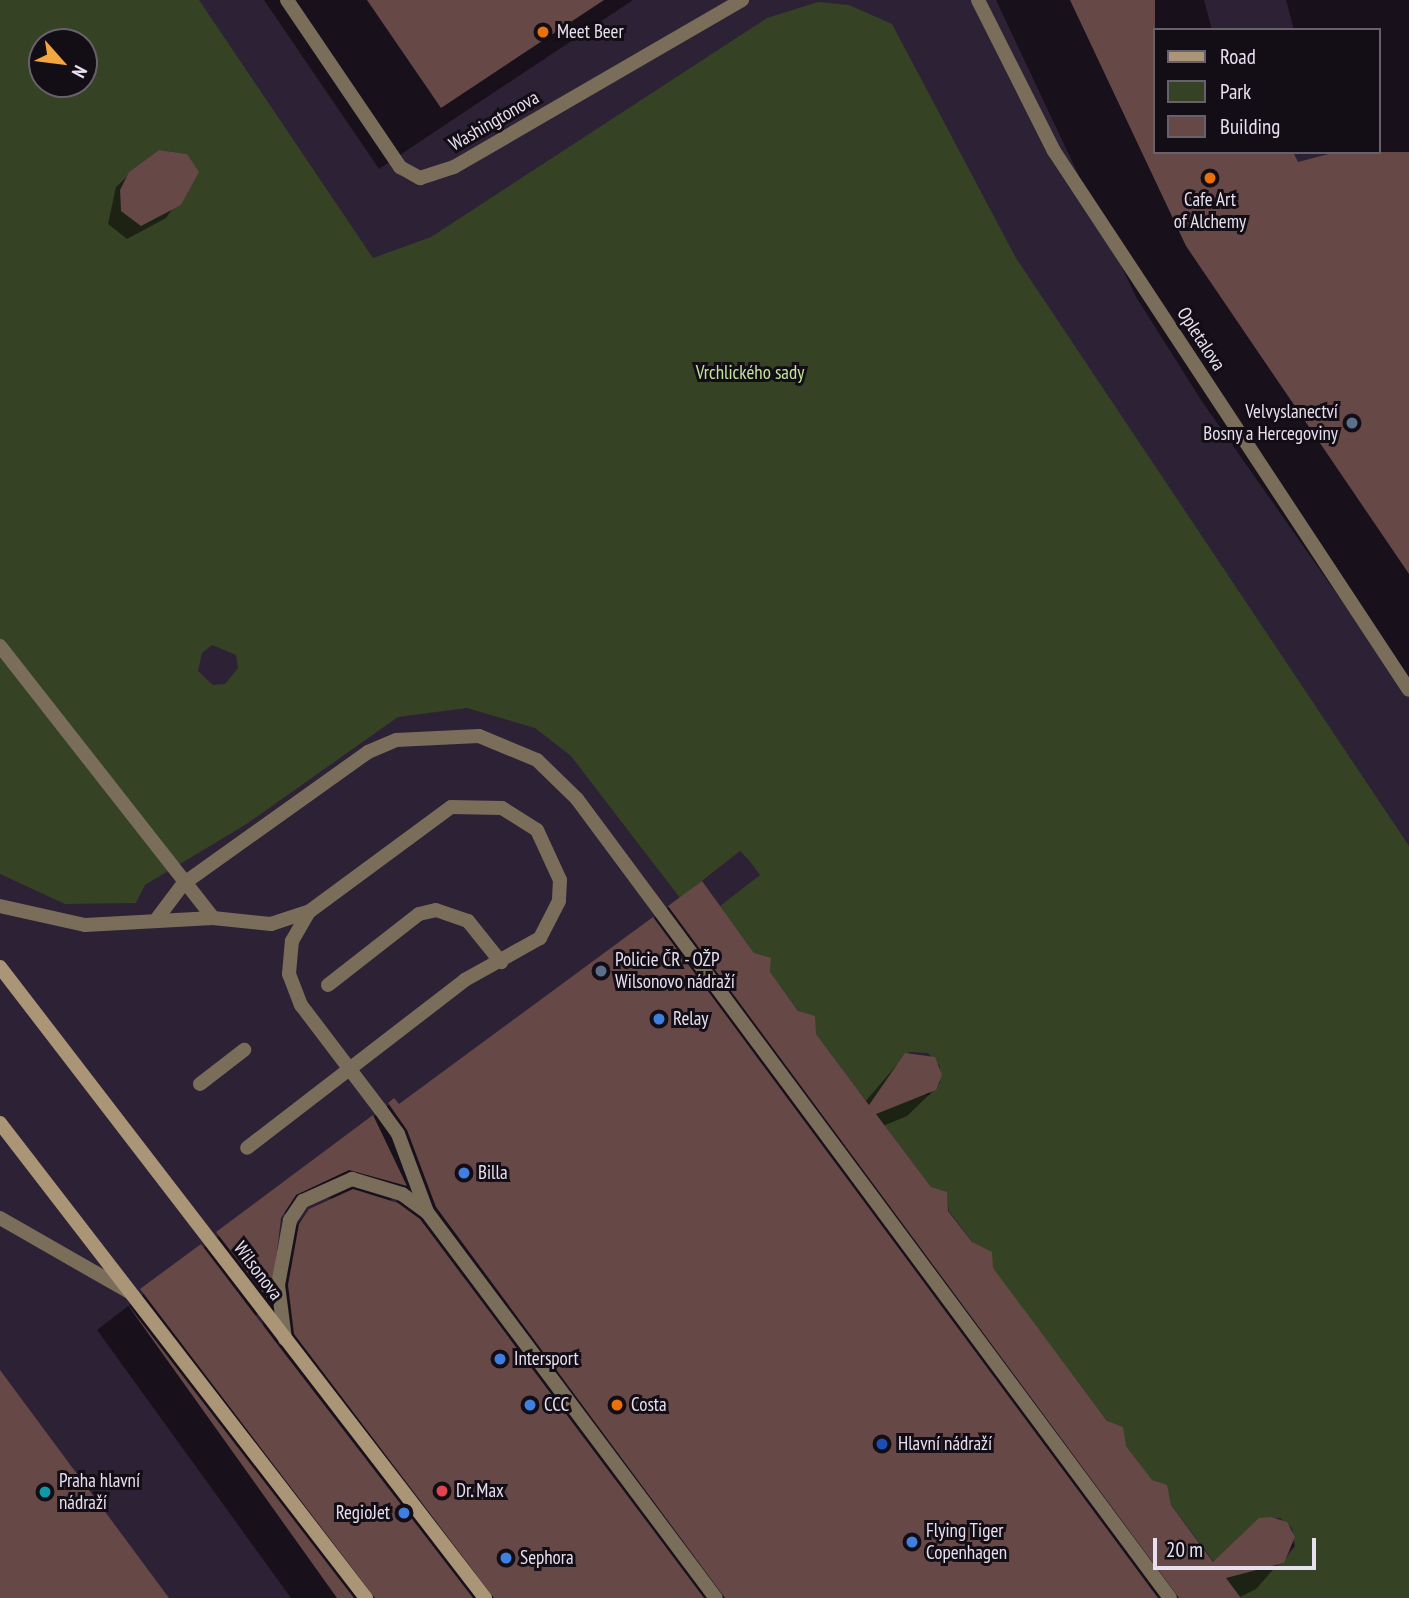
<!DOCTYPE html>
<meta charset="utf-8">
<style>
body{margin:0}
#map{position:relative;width:1409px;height:1598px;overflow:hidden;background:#2d2135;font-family:"PT Sans Narrow",sans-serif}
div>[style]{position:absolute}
.green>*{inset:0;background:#354224}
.shadow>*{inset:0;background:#0007}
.building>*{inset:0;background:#664946}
.service>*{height:14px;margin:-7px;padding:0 7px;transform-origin:7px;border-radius:7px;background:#7a6d5a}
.minor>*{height:14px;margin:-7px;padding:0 7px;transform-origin:7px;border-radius:7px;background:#7a6d5a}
.secondary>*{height:14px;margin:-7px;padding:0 7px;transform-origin:7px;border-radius:7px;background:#aa9576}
.service-bridge>*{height:14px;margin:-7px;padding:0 7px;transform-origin:7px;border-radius:7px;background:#7a6d5a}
.dots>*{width:19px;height:19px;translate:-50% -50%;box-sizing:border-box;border:4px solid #130d16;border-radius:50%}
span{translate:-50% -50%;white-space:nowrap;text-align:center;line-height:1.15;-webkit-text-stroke:6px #130d16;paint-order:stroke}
.poi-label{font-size:19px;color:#e8e0ee}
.left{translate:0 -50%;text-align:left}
.right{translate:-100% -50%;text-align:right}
.street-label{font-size:19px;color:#e8e0ee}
.park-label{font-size:19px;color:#c3e49a}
.legend{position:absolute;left:1153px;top:28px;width:228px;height:126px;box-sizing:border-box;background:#130d16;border:2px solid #68616c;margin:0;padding:9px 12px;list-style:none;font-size:21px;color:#e8e0ee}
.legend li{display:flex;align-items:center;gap:14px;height:35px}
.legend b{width:35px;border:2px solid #68616c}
.north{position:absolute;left:28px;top:28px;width:70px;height:70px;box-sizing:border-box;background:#130d16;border:2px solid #68616c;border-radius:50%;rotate:118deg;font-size:19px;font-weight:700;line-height:28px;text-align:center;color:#e8e0ee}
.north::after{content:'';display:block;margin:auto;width:24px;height:32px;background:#f1a63f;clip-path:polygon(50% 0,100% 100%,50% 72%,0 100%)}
.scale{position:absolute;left:1153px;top:1538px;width:163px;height:32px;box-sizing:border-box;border:4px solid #e8e0ee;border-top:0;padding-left:9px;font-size:21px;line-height:24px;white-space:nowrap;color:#e8e0ee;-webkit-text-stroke:5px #130d16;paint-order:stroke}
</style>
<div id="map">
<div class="green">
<i style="clip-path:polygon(evenodd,0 0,199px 0,373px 258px,431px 237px,767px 18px,818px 2px,849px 5px,892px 24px,1016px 258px,1409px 846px,1409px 1598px,1241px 1598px,1166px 1498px,1167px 1486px,1155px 1485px,1121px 1439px,1123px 1428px,1111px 1426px,949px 1211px,946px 1193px,934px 1191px,812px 1029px,811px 1015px,802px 1016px,768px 970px,770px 958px,757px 957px,720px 906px,760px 875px,749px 860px,740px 851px,680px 898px,571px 756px,535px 728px,467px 708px,398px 717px,245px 825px,145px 885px,136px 903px,65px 904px,0 874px,0 0,42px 42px,84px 42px,84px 84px,42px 84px,42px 42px,0 0,159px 150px,187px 154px,198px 172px,181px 205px,141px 225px,121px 210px,120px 190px,129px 172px,159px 150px,0 0,212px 645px,236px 655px,238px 668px,225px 684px,213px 685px,198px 671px,202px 653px,212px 645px,0 0,909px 1052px,928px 1053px,940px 1066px,940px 1083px,929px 1095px,910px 1096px,895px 1071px,909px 1052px,0 0,1262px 1518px,1280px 1518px,1292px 1528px,1295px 1546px,1282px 1564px,1265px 1566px,1262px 1518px)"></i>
</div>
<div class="shadow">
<i style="clip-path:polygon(264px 0,633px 0,379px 169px)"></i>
<i style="clip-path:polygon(996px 0,1204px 0,1212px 30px,1155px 30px,1155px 152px,1297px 164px,1379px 152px,1379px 30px,1294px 30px,1286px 0,1409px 0,1409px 697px,1203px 403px,1136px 297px)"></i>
<i style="clip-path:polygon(197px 173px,166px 218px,127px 239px,108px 224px,116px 187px,130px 174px)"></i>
<i style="clip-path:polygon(evenodd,669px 907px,768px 972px,865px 1102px,905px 1055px,935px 1089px,907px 1116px,883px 1126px,1213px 1564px,1291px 1529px,1294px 1546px,1256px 1589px,1238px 1598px,291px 1598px,97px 1330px,394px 1101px,398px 1106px,669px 907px,395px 1195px,398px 1205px,389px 1202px,395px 1195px,669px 907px,321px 1196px,334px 1199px,310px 1210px,275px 1249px,281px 1215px,321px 1196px,669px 907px,261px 1310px,264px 1329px,255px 1317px,261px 1310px)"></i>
</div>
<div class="building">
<i style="clip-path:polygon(367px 0,604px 0,441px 108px)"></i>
<i style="clip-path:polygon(1070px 0,1155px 0,1155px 152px,1293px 152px,1298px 162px,1336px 152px,1409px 152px,1409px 574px,1186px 246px)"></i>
<i style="clip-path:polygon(159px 150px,187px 154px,199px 172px,181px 205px,141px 226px,121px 211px,120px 190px,129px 172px)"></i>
<i style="clip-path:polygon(702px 881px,754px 953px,771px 958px,770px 972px,798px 1011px,815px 1016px,816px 1034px,869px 1105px,905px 1053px,935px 1057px,942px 1075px,936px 1090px,876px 1114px,931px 1187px,947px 1192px,948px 1211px,972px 1242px,992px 1252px,993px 1268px,1107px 1421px,1123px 1427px,1126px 1446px,1152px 1480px,1167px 1485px,1171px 1505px,1213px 1562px,1259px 1518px,1271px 1517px,1287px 1522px,1295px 1537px,1284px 1563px,1226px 1578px,1241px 1598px,1179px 1598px,668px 906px)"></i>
<i style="clip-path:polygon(653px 917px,1158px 1598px,725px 1598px,436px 1207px,407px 1130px,388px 1103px,394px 1098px,399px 1104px)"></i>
<i style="clip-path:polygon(373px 1115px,407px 1186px,349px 1170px,296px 1195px,281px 1218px,271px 1303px,216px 1232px)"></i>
<i style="clip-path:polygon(353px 1189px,398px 1203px,420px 1219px,704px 1598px,494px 1598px,294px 1334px,288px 1285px,299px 1224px,309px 1209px)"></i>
<i style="clip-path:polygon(201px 1244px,278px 1345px,473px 1598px,375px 1598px,140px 1289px)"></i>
<i style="clip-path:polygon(125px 1301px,354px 1598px,337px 1598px)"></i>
<i style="clip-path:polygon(0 1370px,169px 1598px,0 1598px)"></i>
</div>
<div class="service">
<i style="left:0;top:646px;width:345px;rotate:51.9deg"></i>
<i style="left:0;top:906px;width:87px;rotate:12.6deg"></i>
<i style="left:85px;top:925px;width:128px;rotate:-3.1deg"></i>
<i style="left:213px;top:918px;width:58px;rotate:5.9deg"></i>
<i style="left:271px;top:924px;width:41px;rotate:-18.4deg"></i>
<i style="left:310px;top:911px;width:175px;rotate:-36.4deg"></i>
<i style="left:451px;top:807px;width:51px;rotate:1.1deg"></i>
<i style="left:502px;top:808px;width:41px;rotate:32.2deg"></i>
<i style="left:537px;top:830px;width:55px;rotate:65.3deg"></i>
<i style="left:560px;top:880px;width:21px;rotate:93deg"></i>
<i style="left:559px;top:901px;width:42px;rotate:117.2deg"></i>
<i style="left:540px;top:938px;width:86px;rotate:150.8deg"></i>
<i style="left:465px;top:980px;width:275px;rotate:142.4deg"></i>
<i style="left:156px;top:920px;width:45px;rotate:-53.1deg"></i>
<i style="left:183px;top:884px;width:227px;rotate:-35.5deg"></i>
<i style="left:368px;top:752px;width:30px;rotate:-23deg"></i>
<i style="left:396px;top:740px;width:83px;rotate:-2.8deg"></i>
<i style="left:479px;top:736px;width:63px;rotate:22.5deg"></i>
<i style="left:537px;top:760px;width:56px;rotate:44.3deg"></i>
<i style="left:577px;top:799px;width:995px;rotate:53.42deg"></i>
<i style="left:289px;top:974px;width:33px;rotate:-85deg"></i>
<i style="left:292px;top:941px;width:34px;rotate:-60deg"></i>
<i style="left:328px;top:985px;width:115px;rotate:-38deg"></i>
<i style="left:419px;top:914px;width:17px;rotate:-13deg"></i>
<i style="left:436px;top:910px;width:34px;rotate:19deg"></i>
<i style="left:468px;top:921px;width:53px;rotate:51.2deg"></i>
<i style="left:200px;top:1084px;width:56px;rotate:-37.7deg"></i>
<i style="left:380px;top:1109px;width:31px;rotate:54deg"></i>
<i style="left:398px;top:1134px;width:83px;rotate:69.6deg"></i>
<i style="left:0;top:1218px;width:149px;rotate:29.8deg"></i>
<i style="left:285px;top:1339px;width:54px;rotate:-97.4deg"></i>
<i style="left:278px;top:1285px;width:66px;rotate:-79.5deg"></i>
<i style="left:290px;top:1220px;width:23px;rotate:-56deg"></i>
<i style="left:303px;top:1201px;width:54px;rotate:-24.2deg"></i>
<i style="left:352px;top:1179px;width:52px;rotate:16.7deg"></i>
<i style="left:402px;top:1194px;width:31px;rotate:36deg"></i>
<i style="left:427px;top:1212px;width:482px;rotate:53.2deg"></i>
</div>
<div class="minor">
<i style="left:287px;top:0;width:202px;rotate:55.9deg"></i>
<i style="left:400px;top:167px;width:23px;rotate:29deg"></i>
<i style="left:420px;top:178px;width:36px;rotate:-18deg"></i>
<i style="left:454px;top:167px;width:333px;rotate:-30.1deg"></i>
<i style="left:978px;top:0;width:169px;rotate:63.3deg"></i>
<i style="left:1054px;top:151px;width:645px;rotate:56.63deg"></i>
</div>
<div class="secondary">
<i style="left:0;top:967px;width:796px;rotate:52.45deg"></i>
<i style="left:0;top:1123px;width:600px;rotate:52.38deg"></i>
</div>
<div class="service-bridge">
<i style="left:289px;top:974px;width:33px;rotate:69deg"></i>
<i style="left:301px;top:1005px;width:131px;rotate:52.8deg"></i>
</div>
<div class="dots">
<i style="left:543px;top:32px;background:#e8710a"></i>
<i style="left:1210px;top:178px;background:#e8710a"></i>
<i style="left:1352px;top:423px;background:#5c6f8a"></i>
<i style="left:601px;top:971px;background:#5c6f8a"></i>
<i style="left:659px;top:1019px;background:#3f7fe0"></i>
<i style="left:464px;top:1173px;background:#3f7fe0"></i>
<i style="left:500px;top:1359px;background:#3f7fe0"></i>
<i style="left:530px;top:1405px;background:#3f7fe0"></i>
<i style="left:617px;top:1405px;background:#e8710a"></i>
<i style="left:882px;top:1444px;background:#1a4fb4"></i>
<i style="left:442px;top:1491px;background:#e0444e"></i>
<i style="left:45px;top:1492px;background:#0f9aa8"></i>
<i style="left:404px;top:1513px;background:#3f7fe0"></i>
<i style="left:912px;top:1542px;background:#3f7fe0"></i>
<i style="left:506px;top:1558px;background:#3f7fe0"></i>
</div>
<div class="poi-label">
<span class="left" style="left:557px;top:32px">Meet Beer</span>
<span style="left:1210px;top:211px">Cafe Art<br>of Alchemy</span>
<span class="right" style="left:1338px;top:423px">Velvyslanectví<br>Bosny a Hercegoviny</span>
<span class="left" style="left:615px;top:971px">Policie ČR - OŽP<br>Wilsonovo nádraží</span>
<span class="left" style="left:673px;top:1019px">Relay</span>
<span class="left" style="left:478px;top:1173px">Billa</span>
<span class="left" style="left:514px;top:1359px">Intersport</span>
<span class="left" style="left:544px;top:1405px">CCC</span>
<span class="left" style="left:631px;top:1405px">Costa</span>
<span class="left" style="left:898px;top:1444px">Hlavní nádraží</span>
<span class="left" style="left:59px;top:1492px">Praha hlavní<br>nádraží</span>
<span class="left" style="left:456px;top:1491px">Dr. Max</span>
<span class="right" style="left:390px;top:1513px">RegioJet</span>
<span class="left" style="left:926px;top:1542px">Flying Tiger<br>Copenhagen</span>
<span class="left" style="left:520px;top:1558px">Sephora</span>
</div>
<div class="street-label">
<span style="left:494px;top:121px;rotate:-30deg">Washingtonova</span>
<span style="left:1201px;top:339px;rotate:57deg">Opletalova</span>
<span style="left:258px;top:1271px;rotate:53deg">Wilsonova</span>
</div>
<div class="park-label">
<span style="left:750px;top:373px">Vrchlického sady</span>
</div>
<ul class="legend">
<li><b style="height:9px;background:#aa9576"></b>Road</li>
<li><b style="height:19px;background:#354224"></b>Park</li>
<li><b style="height:19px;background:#664946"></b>Building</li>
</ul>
<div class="north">N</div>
<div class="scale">20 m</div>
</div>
